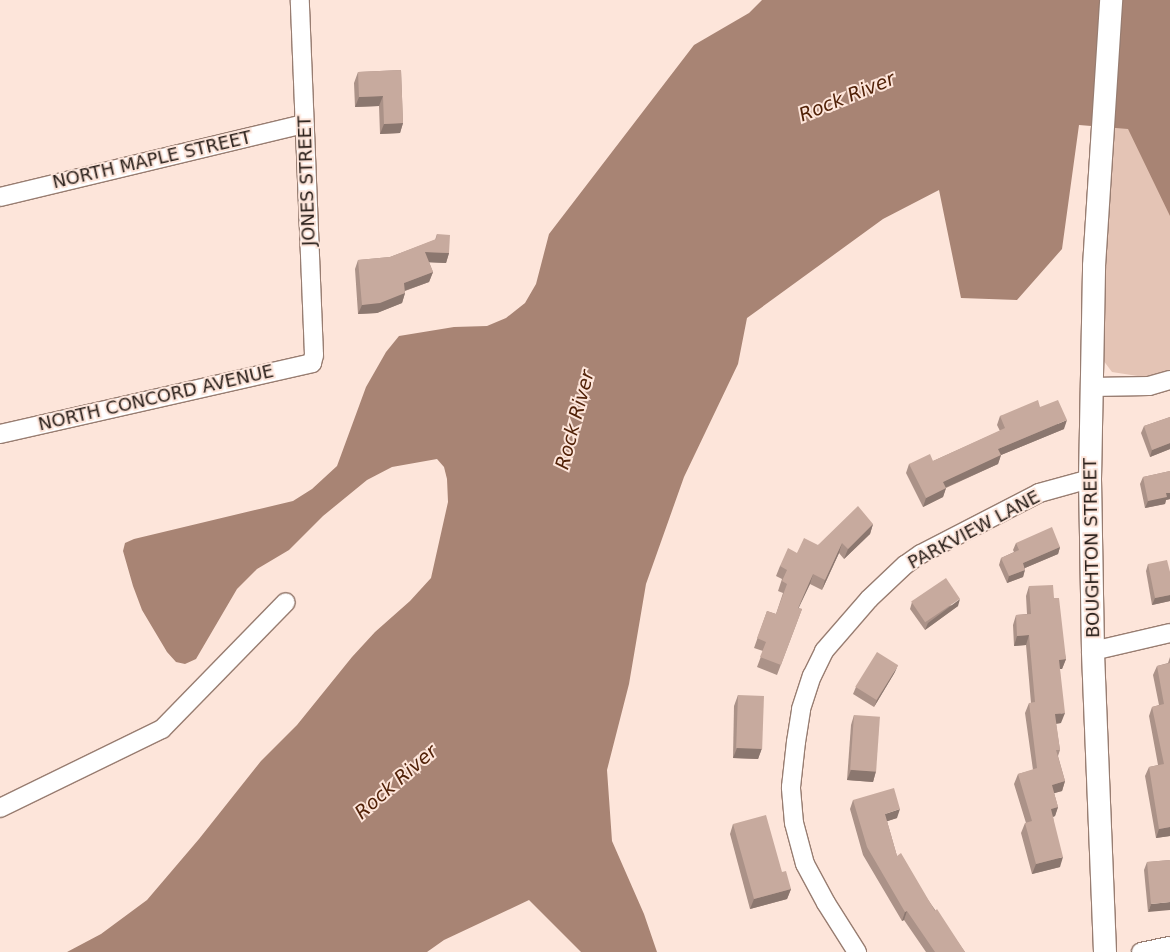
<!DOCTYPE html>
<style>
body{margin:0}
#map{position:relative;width:1170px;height:952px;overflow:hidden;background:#fde5da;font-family:"DejaVu Sans",sans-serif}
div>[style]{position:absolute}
.green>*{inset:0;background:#e4c4b5}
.water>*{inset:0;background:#a88474}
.roads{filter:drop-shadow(1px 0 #987d71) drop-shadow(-1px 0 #987d71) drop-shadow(0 1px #987d71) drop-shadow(0 -1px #987d71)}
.minor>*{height:18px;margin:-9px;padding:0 9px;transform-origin:9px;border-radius:9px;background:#fff}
.tertiary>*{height:22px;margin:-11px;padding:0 11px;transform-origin:11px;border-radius:11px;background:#fff}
.wall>*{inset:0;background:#ab9288}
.shaded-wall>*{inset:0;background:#8b776f}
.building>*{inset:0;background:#c7aa9e;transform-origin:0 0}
span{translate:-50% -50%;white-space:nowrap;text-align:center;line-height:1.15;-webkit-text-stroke:4px #fde5da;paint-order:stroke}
.street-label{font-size:18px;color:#2a201b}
.water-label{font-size:19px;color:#512107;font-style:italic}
</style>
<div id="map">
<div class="green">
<i style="clip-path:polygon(1118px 0,1170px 0,1170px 370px,1144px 377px,1112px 372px,1100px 356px)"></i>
</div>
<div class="water">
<i style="clip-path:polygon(762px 0,1170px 0,1170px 216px,1128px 129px,1079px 125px,1062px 249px,1017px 300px,961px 298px,939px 190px,883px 219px,747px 318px,738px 364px,684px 477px,646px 584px,629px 684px,607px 770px,612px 841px,644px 914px,657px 952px,581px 952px,529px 900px,444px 940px,427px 952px,67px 952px,101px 934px,147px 900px,199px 839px,261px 761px,297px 725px,352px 657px,375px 632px,410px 601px,431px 578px,448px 502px,447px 479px,444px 467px,437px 459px,392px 467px,367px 480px,323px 516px,289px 550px,257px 569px,237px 589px,196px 659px,185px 664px,176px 662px,167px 652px,142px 610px,133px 586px,123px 551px,125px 543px,134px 539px,293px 501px,312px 489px,337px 466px,366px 387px,386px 352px,399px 336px,454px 327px,487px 326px,506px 318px,525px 303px,536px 284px,549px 234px,694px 45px,749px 13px)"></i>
</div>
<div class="roads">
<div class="minor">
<i style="left:0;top:197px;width:313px;rotate:-13.5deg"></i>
<i style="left:1091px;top:387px;width:58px;rotate:-1deg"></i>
<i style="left:1149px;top:386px;width:22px;rotate:-16deg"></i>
<i style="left:0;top:434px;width:320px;rotate:-12.8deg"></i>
<i style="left:312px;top:363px;width:8px;rotate:-76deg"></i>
<i style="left:314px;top:355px;width:355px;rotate:-92.3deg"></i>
<i style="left:1093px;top:651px;width:79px;rotate:-13.2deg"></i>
<i style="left:0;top:808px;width:180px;rotate:-26deg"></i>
<i style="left:162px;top:729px;width:177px;rotate:-45.7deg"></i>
<i style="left:857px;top:952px;width:58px;rotate:-122.3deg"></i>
<i style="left:826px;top:903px;width:44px;rotate:-118.3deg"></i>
<i style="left:805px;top:864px;width:42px;rotate:-105deg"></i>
<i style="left:794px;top:823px;width:36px;rotate:-95deg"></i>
<i style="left:791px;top:787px;width:45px;rotate:-83.7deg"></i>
<i style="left:796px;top:742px;width:33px;rotate:-81deg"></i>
<i style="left:801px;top:709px;width:35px;rotate:-72deg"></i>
<i style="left:812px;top:676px;width:28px;rotate:-64deg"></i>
<i style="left:824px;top:651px;width:69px;rotate:-49.1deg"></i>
<i style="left:869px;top:599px;width:50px;rotate:-43.4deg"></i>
<i style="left:905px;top:565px;width:19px;rotate:-35deg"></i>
<i style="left:921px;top:554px;width:133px;rotate:-27.3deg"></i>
<i style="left:1039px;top:493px;width:53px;rotate:-15.4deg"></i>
<i style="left:1141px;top:952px;width:30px;rotate:-12deg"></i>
</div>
<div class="tertiary">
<i style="left:1105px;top:952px;width:301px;rotate:-92.3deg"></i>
<i style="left:1093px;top:651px;width:172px;rotate:-91deg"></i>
<i style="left:1090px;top:479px;width:213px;rotate:-88.9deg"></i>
<i style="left:1094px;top:266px;width:267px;rotate:-86.3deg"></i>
</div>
</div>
<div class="wall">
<i style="clip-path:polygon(401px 70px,403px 123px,400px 133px,380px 134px,379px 106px,355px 107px,354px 83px,358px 72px)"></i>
<i style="clip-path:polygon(437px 234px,449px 253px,446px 263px,429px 262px,433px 272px,429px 282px,405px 291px,405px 293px,402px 303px,377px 313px,358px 314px,355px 269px,358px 260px,390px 257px,435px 240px)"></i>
<i style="clip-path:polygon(1040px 407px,1064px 429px,1001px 455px,998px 464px,946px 488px,943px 497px,923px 507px,906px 473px,909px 464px,933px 461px,1000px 431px,997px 425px,1000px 416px)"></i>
<i style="clip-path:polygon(1170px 417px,1170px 449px,1150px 457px,1141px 433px,1144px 426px)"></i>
<i style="clip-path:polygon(1170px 471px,1170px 499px,1166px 500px,1165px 504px,1145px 508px,1140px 484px,1143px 477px)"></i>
<i style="clip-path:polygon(873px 524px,870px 534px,844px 559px,839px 553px,822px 590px,810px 584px,798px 608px,802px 609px,777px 675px,757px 667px,763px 651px,754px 648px,767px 611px,776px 614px,783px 593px,778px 591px,782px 579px,776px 576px,780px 566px,797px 553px)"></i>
<i style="clip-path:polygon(1016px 543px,1060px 547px,1058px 554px,1025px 568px,1023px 577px,1007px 583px,999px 565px,1001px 558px,1014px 552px,1013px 550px)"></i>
<i style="clip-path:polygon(1148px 564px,1170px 572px,1170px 601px,1152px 605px,1146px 571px)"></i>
<i style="clip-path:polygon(1029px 586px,1054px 598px,1066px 659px,1062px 669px,1060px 669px,1061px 723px,1056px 724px,1060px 750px,1058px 756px,1065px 781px,1062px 791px,1054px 793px,1058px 807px,1055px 816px,1053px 817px,1060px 867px,1032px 874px,1021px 833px,1025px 823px,1026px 823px,1014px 784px,1018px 774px,1033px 770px,1025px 713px,1029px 703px,1031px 703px,1026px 645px,1014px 646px,1013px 625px,1016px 615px,1027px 614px,1026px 596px)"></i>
<i style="clip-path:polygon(912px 602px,958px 606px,925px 630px,910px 609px)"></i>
<i style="clip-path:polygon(1170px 657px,1170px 836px,1156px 838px,1145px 776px,1149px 767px,1158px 765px,1149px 716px,1152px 707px,1159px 705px,1153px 675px,1157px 666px,1168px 663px)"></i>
<i style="clip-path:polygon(895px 672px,874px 707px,853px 694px,856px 687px)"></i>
<i style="clip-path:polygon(738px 695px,762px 748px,758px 759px,733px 758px,734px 706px)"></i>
<i style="clip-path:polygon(854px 715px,876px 771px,873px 782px,847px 780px,851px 725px)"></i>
<i style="clip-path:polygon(853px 800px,897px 818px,887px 821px,897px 856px,965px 952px,926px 952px,904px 920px,902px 921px,863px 855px,850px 809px)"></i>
<i style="clip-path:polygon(733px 824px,791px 889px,787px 899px,750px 909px,730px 834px)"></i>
<i style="clip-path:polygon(1170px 860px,1148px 912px,1144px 870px,1147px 862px)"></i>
</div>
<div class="shaded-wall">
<i style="clip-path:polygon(383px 96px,379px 106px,355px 107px,359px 97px)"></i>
<i style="clip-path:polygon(403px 123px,400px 133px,380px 134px,384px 124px)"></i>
<i style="clip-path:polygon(425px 252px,449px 253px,446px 263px,421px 262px)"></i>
<i style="clip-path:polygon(433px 272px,429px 282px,401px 292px,404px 283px)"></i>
<i style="clip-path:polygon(405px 293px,402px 303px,377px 313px,358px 314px,362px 305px)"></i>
<i style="clip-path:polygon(1067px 420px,1064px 429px,1001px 455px,998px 464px,940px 490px,943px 482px,998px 449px)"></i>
<i style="clip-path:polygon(1170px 443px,1170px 449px,1150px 457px,1152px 450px)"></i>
<i style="clip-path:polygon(946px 488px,943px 497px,923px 507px,926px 498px)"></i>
<i style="clip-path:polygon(1166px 493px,1170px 493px,1170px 499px,1166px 500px,1165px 504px,1145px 508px,1148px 501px)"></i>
<i style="clip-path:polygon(873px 524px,870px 534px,844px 559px,848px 549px)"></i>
<i style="clip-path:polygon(842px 543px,839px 553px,822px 590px,825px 580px)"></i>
<i style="clip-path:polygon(1060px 547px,1058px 554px,1020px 570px,1023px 563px)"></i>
<i style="clip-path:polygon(1025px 570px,1023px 577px,1007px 583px,1009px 576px)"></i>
<i style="clip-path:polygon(813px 574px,810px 584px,794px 618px,798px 608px)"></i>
<i style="clip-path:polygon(1170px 595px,1170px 601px,1152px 605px,1155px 598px)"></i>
<i style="clip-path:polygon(960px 599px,958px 606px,925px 630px,928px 623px)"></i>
<i style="clip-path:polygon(1029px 635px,1026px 645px,1014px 646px,1017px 636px)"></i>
<i style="clip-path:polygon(1066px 659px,1062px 669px,1055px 669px,1059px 660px)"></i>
<i style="clip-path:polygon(898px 665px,895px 672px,874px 707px,877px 700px)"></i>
<i style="clip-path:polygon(1065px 713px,1061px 723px,1052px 724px,1055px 714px)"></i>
<i style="clip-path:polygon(737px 748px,762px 748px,758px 759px,733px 758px)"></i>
<i style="clip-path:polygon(851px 770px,876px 771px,873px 782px,847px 780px)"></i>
<i style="clip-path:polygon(1065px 781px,1062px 791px,1048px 795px,1052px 785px)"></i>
<i style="clip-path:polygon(1058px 807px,1055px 816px,1047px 819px,1051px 809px)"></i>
<i style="clip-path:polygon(900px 809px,897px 818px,882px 823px,885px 814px)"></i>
<i style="clip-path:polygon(1170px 827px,1170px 836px,1156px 838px,1159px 829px)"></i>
<i style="clip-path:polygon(1063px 857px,1060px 867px,1032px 874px,1036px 864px)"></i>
<i style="clip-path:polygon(791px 889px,787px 899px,750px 909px,754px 899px)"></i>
<i style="clip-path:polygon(1170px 902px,1170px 910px,1148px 912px,1151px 904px)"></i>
<i style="clip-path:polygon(907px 911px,904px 920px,902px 921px,905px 912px)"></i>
</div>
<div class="building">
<i style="clip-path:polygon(401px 70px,403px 123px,384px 124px,383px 96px,359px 97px,358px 72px)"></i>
<i style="clip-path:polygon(437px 234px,450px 235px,449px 253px,425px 252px,433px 272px,404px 283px,405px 293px,380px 303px,362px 305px,358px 260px,390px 257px,436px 239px)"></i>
<i style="clip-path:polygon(1038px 400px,1040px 407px,1058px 400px,1067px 420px,998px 449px,1001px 455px,943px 482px,946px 488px,926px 498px,909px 464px,930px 454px,933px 461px,1005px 428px,1000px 416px)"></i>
<i style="clip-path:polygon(1170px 417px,1170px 443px,1152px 450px,1144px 426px)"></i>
<i style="clip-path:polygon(1170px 471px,1170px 493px,1166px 493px,1167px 497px,1148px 501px,1143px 477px)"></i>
<i style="clip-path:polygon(858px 506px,873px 524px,848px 549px,842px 543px,825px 580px,813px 574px,798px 608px,802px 609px,781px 665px,760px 657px,766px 642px,757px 638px,767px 611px,776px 614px,787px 584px,782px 581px,787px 570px,780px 566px,788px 548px,797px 553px,804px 538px,818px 545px)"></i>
<i style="clip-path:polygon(1052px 527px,1060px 547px,1023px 563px,1025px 570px,1009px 576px,1001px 558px,1019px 550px,1016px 543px)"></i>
<i style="clip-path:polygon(1167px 560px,1170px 572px,1170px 595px,1155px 598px,1148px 564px)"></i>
<i style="left:946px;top:578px;width:25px;height:42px;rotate:56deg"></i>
<i style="clip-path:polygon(1053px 585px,1054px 598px,1059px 598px,1066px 659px,1059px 660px,1065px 713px,1055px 714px,1060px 750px,1056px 750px,1065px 781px,1052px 785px,1058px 807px,1051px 809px,1063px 857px,1036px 864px,1025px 823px,1032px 821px,1018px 774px,1037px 768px,1029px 703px,1035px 702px,1029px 635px,1017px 636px,1016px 615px,1031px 614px,1029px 586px)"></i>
<i style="left:877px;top:652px;width:25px;height:41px;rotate:32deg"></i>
<i style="clip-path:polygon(1170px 663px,1170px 827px,1159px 829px,1149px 767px,1164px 764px,1152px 707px,1164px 704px,1157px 666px)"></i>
<i style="left:738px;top:695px;width:26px;height:53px;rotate:2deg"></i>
<i style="left:854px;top:715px;width:26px;height:55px;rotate:4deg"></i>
<i style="clip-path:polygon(894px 788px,900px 809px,885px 814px,897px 856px,901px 853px,935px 911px,937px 909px,965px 952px,935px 952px,907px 911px,905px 912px,867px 847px,853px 800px)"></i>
<i style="clip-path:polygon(766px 815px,782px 872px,786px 871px,791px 889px,754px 899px,733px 824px)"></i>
<i style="clip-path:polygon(1170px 860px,1170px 902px,1151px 904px,1147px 862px)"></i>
</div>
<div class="street-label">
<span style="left:152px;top:160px;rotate:-13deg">NORTH MAPLE STREET</span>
<span style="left:307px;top:181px;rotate:-92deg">JONES STREET</span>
<span style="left:156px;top:398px;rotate:-13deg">NORTH CONCORD AVENUE</span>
<span style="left:974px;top:530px;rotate:-28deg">PARKVIEW LANE</span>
<span style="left:1092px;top:548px;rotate:-91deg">BOUGHTON STREET</span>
</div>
<div class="water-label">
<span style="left:847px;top:97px;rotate:-22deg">Rock River</span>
<span style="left:575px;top:420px;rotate:-75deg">Rock River</span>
<span style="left:396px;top:782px;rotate:-41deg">Rock River</span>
</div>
</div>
